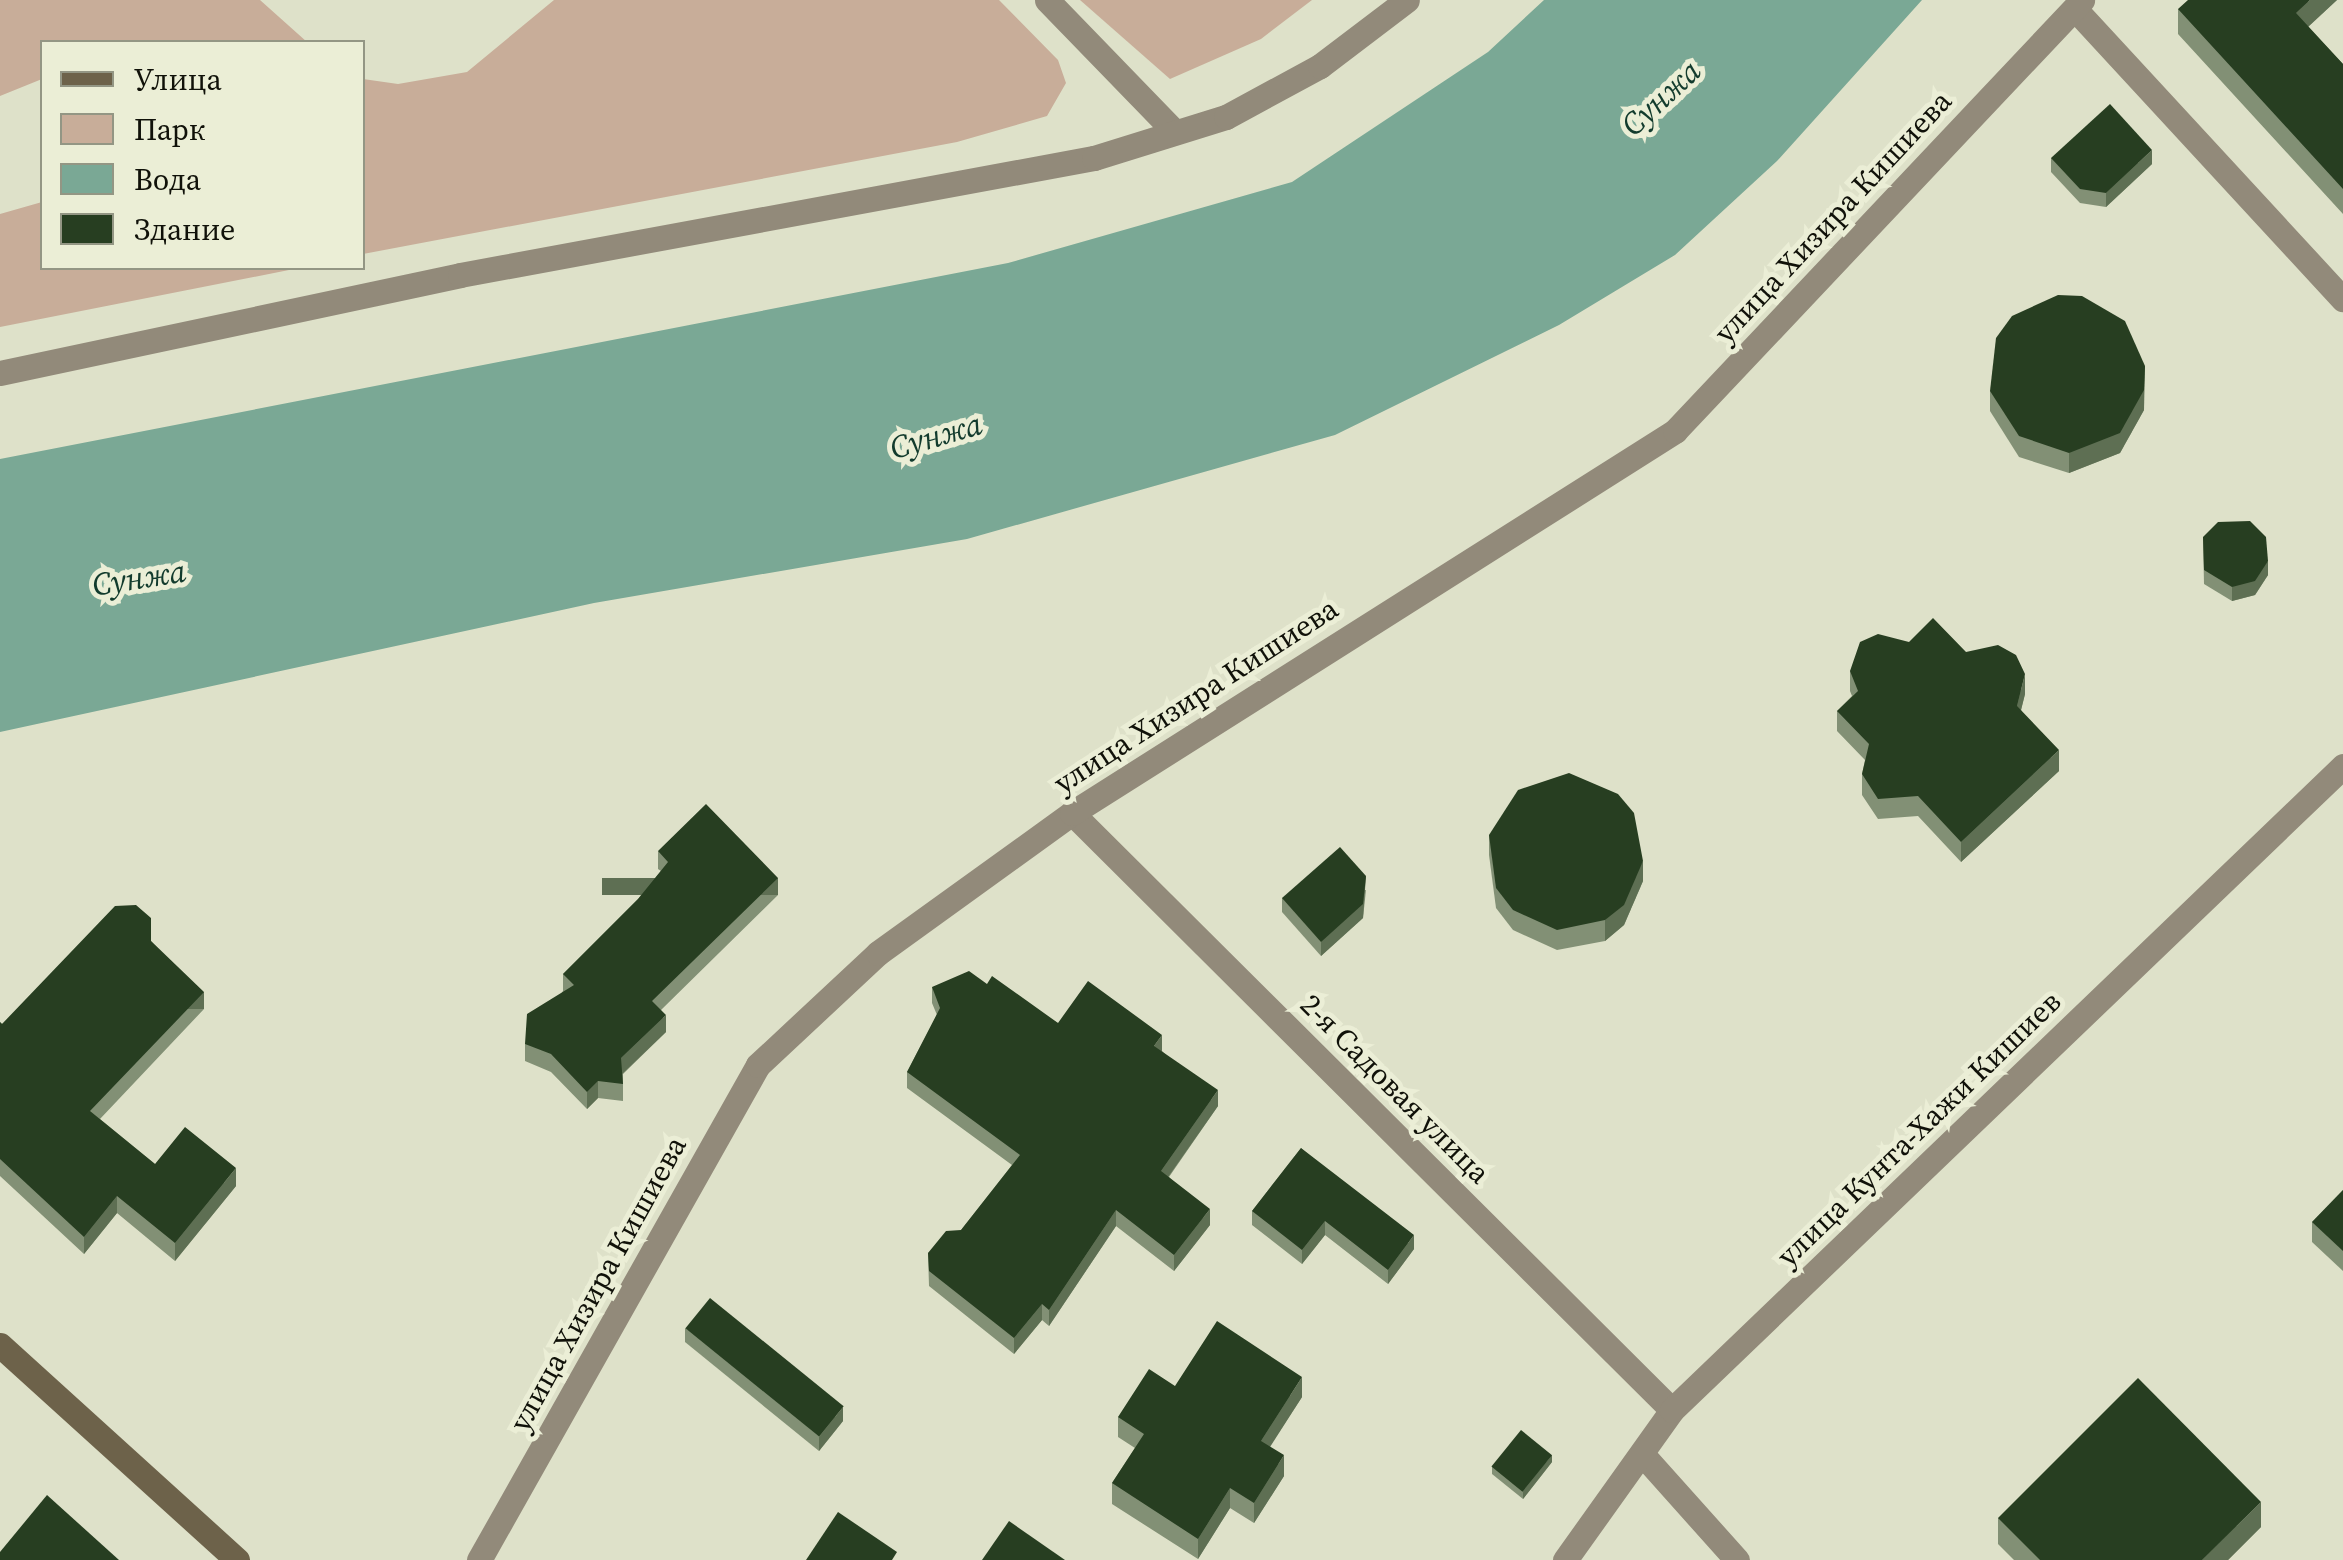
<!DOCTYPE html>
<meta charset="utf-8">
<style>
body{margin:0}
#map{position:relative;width:2343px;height:1560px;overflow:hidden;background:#dee1c9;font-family:"Source Serif 4",serif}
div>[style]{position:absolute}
.green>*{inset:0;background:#c8ad99}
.water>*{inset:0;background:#7aa895}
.lane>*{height:25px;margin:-12.5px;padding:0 12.5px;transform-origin:12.5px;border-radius:12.5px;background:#928a7a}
.street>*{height:25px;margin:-12.5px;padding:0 12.5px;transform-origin:12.5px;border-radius:12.5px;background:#928a7a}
.secondary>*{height:25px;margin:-12.5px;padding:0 12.5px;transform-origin:12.5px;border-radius:12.5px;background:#6d624a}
.wall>*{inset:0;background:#829075}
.shaded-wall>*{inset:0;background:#5e6f53;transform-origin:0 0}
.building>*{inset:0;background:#273e21;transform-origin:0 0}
span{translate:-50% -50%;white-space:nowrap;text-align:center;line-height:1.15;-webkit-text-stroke:10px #ebeed6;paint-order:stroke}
.street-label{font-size:30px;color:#101109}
.water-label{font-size:32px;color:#123b2d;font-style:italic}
.legend{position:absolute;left:40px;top:40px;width:325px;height:230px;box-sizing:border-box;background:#ebeed6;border:2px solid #939684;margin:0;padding:12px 18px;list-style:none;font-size:30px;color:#101109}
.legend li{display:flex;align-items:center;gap:20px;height:50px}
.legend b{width:50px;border:2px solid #939684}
</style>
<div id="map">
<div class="green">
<i style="clip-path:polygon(0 0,260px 0,307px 42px,42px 42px,42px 79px,0 96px)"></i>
<i style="clip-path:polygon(554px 0,999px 0,1058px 60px,1066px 83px,1047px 116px,957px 142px,363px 254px,363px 79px,398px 84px,467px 72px)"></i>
<i style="clip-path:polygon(1080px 0,1312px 0,1261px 39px,1170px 79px)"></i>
<i style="clip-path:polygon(42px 202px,42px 268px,299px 268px,0 327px,0 214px)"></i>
</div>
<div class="water">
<i style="clip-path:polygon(1544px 0,1922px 0,1777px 161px,1675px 255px,1559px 325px,1335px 435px,967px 539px,594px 603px,0 732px,0 459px,1008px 263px,1292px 182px,1488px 52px)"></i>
</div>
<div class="lane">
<i style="left:1047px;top:0;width:184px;rotate:45.9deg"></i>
<i style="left:2075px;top:9px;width:395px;rotate:47.3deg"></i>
<i style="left:0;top:373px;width:470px;rotate:-12deg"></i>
<i style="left:460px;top:275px;width:645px;rotate:-10.46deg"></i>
<i style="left:1094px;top:158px;width:138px;rotate:-17.3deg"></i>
<i style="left:1226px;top:117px;width:107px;rotate:-28.5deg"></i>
<i style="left:1320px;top:66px;width:109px;rotate:-37.2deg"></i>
</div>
<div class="street">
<i style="left:1072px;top:813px;width:846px;rotate:44.86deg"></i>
<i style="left:1643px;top:1455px;width:141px;rotate:48.2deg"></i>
<i style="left:479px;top:1560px;width:568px;rotate:-60.59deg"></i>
<i style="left:758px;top:1065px;width:164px;rotate:-43deg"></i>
<i style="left:878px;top:953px;width:239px;rotate:-35.8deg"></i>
<i style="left:1072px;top:813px;width:714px;rotate:-32.35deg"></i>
<i style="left:1675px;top:431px;width:593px;rotate:-46.64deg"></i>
<i style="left:1565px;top:1560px;width:184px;rotate:-54.5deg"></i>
<i style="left:1672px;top:1410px;width:930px;rotate:-43.82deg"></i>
</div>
<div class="secondary">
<i style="left:0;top:1345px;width:320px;rotate:42.2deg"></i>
</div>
<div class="wall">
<i style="clip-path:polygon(2337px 0,2308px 27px,2343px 64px,2343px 214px,2178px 34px,2178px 9px)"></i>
<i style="clip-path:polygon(2051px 158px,2152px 164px,2106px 207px,2080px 203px,2051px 172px)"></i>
<i style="clip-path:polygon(1990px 391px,2144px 410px,2120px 453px,2069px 473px,2019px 457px,1990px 411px)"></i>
<i style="clip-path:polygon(2203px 537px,2268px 575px,2255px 595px,2232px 601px,2204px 584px)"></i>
<i style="clip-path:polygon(1909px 642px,1966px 652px,2025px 694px,2021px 710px,2059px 771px,1961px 862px,1918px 816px,1878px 819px,1862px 795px,1862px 774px,1865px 760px,1837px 731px,1837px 711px,1852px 696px,1850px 691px,1850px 671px)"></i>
<i style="clip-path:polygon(1489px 835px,1643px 881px,1624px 925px,1605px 941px,1557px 950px,1513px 930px,1496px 908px,1489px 855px)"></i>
<i style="clip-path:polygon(658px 851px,778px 895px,661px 1010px,666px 1032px,623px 1074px,623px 1101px,598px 1098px,587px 1109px,551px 1072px,525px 1061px,525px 1044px,563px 991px,563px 974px,638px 899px,661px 871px,658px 869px)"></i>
<i style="clip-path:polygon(1366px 890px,1363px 918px,1321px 956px,1282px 912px,1282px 898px)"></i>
<i style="clip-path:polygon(151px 941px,204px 1009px,100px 1119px,155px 1164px,236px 1186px,175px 1261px,117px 1213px,84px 1254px,0 1176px,0 1022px,2px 1024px)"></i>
<i style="clip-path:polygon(987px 984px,1058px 1023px,1162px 1051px,1218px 1106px,1169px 1177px,1210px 1225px,1174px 1271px,1116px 1226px,1049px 1326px,1042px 1320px,1014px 1354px,929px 1286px,928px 1253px,961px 1230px,1012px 1165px,907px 1088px,907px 1072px,937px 1015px,932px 1003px,932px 987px)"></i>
<i style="clip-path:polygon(1301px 1148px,1414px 1249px,1388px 1284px,1325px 1235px,1302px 1264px,1252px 1225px,1252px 1211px)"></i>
<i style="clip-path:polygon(2343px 1190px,2343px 1271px,2312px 1242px,2312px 1222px)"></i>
<i style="clip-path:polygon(685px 1328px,843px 1421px,819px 1451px,685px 1342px)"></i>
<i style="clip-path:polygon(1175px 1386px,1302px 1397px,1270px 1446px,1284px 1476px,1254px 1523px,1230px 1508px,1198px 1559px,1112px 1504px,1112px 1483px,1135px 1448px,1118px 1437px,1118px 1417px)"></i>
<i style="clip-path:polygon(1552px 1462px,1523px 1499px,1492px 1474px,1492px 1467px)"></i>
<i style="clip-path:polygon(1998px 1518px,2261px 1527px,2228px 1560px,2014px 1560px,1998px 1544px)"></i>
</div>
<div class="shaded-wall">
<i style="clip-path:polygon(2310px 0,2337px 0,2296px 38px,2296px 13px)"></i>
<i style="clip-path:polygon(2152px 150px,2152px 164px,2106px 207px,2106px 193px)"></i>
<i style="clip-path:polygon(2145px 366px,2144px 410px,2120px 453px,2069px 473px,2069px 453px)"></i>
<i style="clip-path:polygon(2268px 561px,2268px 575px,2255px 595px,2232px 601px,2232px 587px)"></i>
<i style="clip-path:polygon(2025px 674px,2025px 694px,2017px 726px,2017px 706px)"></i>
<i style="clip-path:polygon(2059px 750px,2059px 771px,1961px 862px,1961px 842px)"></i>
<i style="clip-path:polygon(1643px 861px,1643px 881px,1624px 925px,1605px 941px,1605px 920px)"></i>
<i style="clip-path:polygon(1366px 876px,1363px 918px,1321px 956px,1321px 942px)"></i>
<i style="left:778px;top:878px;width:17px;height:176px;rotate:90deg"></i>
<i style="left:204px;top:992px;width:17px;height:165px;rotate:90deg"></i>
<i style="clip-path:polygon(666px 1015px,666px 1032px,621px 1075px,621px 1058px)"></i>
<i style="clip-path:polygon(1162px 1035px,1162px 1051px,1154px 1062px,1154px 1046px)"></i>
<i style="clip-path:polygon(598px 1081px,598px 1098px,587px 1109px,587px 1092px)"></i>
<i style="clip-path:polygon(1218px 1090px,1218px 1106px,1161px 1187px,1161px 1171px)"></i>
<i style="clip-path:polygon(236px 1168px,236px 1186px,175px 1261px,175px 1243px)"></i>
<i style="clip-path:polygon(117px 1196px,117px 1213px,84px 1254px,84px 1237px)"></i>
<i style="clip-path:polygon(1210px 1209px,1210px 1225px,1174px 1271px,1174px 1255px)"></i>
<i style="clip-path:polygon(1116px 1210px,1116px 1226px,1049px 1326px,1049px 1310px)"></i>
<i style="clip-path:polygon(1325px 1221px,1325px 1235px,1302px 1264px,1302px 1250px)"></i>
<i style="clip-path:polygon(1414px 1235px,1414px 1249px,1388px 1284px,1388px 1270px)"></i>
<i style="clip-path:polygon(1042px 1304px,1042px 1320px,1014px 1354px,1014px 1338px)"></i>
<i style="clip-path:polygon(1302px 1377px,1302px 1397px,1261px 1461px,1261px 1441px)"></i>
<i style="clip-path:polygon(843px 1407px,843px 1421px,819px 1451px,819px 1437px)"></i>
<i style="clip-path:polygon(1284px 1455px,1284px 1476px,1254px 1523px,1254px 1503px)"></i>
<i style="clip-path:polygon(1552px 1455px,1552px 1462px,1523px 1499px,1523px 1491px)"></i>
<i style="clip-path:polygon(1230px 1488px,1230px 1508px,1198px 1559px,1198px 1539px)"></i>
<i style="clip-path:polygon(2261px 1502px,2261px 1527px,2228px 1560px,2202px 1560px)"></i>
</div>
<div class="building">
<i style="clip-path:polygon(2188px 0,2310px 0,2296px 13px,2343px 64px,2343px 189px,2178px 9px)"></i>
<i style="clip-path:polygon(2110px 104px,2152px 150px,2106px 193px,2080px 189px,2051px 158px)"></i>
<i style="clip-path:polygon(2058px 295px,2082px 296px,2125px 321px,2145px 366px,2144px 390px,2120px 433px,2069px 453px,2019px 436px,1990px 391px,1996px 338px,2012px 316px)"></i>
<i style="clip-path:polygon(2250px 521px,2266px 537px,2268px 561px,2255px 581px,2232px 587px,2204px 570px,2203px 537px,2218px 522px)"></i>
<i style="clip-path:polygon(1933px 618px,1966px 652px,1998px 645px,2016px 655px,2025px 674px,2017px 706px,2059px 750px,1961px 842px,1918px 796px,1878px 799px,1862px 774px,1869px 744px,1837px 711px,1858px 691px,1850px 671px,1860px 642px,1878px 634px,1909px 642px)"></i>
<i style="clip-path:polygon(1569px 773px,1618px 794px,1634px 813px,1643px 861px,1624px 905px,1605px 920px,1557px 930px,1513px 910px,1496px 888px,1489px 835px,1518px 790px)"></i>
<i style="clip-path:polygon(706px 804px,778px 878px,652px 1001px,666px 1015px,621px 1058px,623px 1084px,598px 1081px,587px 1092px,551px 1054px,525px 1044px,527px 1014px,574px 985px,563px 974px,638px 899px,668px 862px,658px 851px)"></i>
<i style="clip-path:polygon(1340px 847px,1366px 876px,1363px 904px,1321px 942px,1282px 898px)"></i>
<i style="clip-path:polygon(136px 905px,151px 918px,151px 941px,204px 992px,90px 1111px,155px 1164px,185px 1127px,236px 1168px,175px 1243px,117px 1196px,84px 1237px,0 1159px,0 1022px,2px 1024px,115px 906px)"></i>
<i style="clip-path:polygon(969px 971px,987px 984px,992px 976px,1058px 1023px,1088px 981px,1162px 1035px,1154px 1046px,1218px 1090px,1161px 1171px,1210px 1209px,1174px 1255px,1116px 1210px,1049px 1310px,1042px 1304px,1014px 1338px,929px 1271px,928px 1253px,946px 1231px,961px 1230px,1020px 1155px,907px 1072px,940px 1008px,932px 987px)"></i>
<i style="clip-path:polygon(1301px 1148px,1414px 1235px,1388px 1270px,1325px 1221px,1302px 1250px,1252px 1211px)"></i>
<i style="clip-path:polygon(2343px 1190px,2343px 1251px,2312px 1222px)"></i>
<i style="left:710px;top:1298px;width:172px;height:39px;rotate:39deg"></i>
<i style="clip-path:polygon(1217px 1321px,1302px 1377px,1261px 1441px,1284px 1455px,1254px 1503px,1230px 1488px,1198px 1539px,1112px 1483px,1144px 1434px,1118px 1417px,1149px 1369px,1175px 1386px)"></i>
<i style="clip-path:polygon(2138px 1378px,2261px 1502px,2202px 1560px,2040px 1560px,1998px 1518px)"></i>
<i style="left:1521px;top:1430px;width:40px;height:47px;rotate:39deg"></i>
<i style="clip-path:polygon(47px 1495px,119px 1560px,0 1560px,0 1552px)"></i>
<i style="clip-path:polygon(838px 1512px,897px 1552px,892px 1560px,806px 1560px)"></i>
<i style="clip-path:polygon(1009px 1521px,1065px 1560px,982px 1560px)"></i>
</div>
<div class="street-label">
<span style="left:1833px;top:217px;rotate:-47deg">улица Хизира Кишиева</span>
<span style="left:1196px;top:696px;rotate:-33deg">улица Хизира Кишиева</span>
<span style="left:1395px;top:1089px;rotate:45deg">2-я Садовая улица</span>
<span style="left:1919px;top:1129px;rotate:-44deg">улица Кунта-Хажи Кишиев</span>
<span style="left:598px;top:1284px;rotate:-61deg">улица Хизира Кишиева</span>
</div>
<div class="water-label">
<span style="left:1661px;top:98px;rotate:-43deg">Сунжа</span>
<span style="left:936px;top:436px;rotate:-16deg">Сунжа</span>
<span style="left:139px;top:578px;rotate:-9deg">Сунжа</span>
</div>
<ul class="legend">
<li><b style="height:12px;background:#6d624a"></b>Улица</li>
<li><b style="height:28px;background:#c8ad99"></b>Парк</li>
<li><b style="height:28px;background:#7aa895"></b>Вода</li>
<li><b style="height:28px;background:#273e21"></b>Здание</li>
</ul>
</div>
